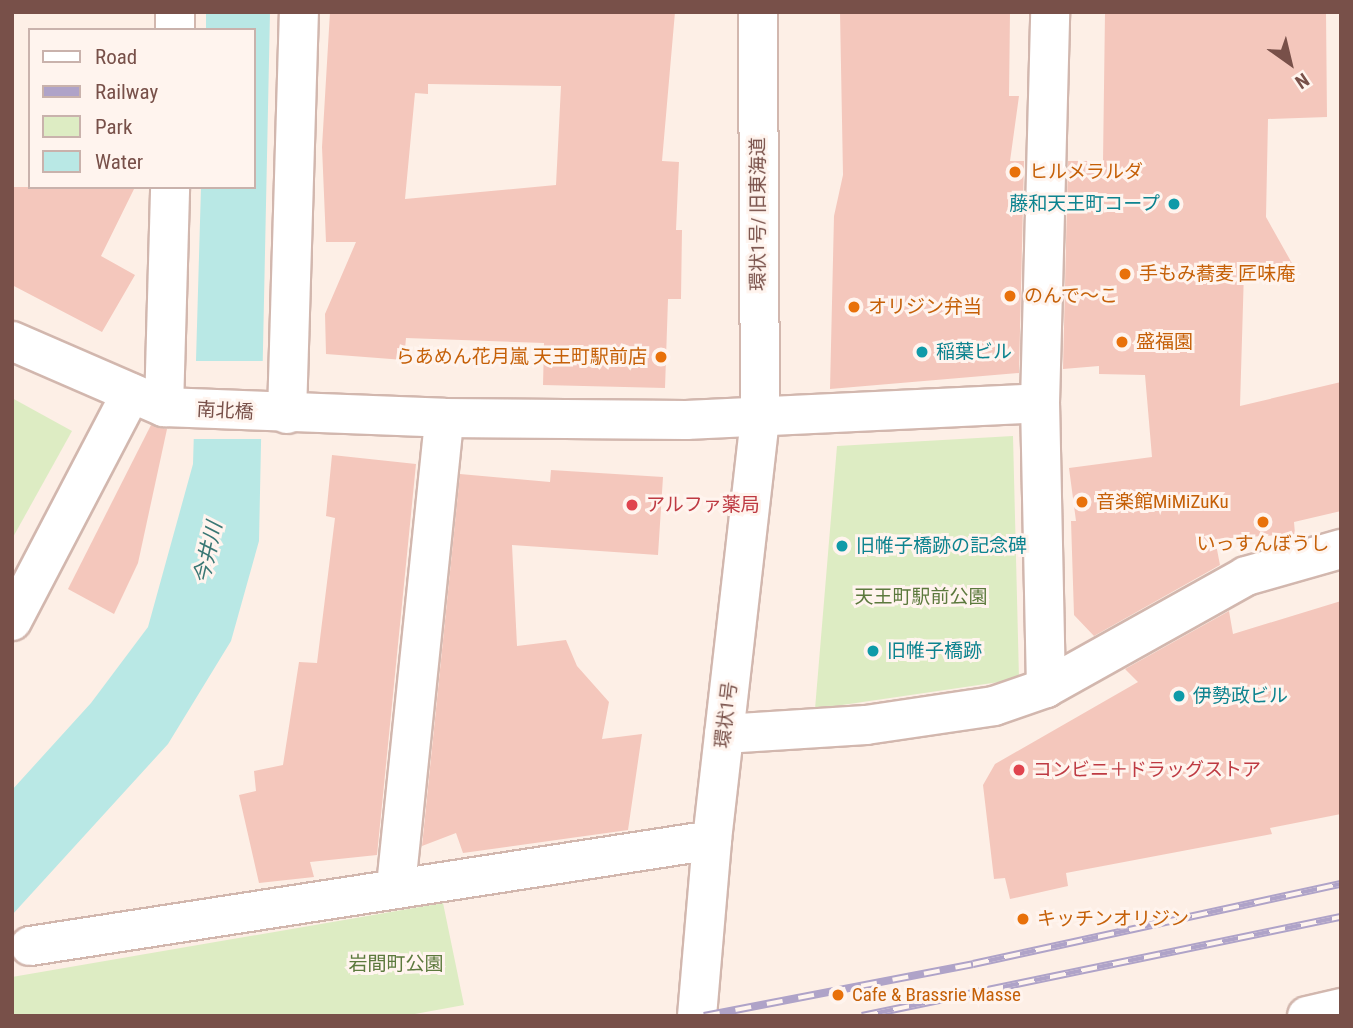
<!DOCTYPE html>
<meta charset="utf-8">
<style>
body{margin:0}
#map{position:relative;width:1353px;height:1028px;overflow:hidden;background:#fdefe6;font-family:"Roboto Condensed","Noto Sans JP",sans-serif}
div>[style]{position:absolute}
.green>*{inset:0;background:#ddecc3}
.water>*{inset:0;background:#b9e8e5}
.pier>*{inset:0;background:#fdefe6;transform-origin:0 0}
.building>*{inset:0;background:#f4c7bc}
.roads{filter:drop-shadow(2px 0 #d2b7ae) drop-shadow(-2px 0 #d2b7ae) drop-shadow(0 2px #d2b7ae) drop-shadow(0 -2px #d2b7ae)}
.minor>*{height:38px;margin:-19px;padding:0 19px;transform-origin:19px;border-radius:19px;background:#fff}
.rail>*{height:8px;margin-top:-4px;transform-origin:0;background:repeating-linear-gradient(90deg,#fff4ee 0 16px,#afa3c8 0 32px);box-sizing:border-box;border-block:2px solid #afa3c8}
.dots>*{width:19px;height:19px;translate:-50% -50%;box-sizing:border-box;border:4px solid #fff4ee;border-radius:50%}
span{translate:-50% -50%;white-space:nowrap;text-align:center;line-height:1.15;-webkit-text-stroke:6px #fff4ee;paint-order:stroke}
.food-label{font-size:19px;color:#c56008}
.left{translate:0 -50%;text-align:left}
.right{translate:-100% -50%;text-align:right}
.culture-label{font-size:19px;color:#0d838f}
.street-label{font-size:19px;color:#785049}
.health-label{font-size:19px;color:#be3a42}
.park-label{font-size:19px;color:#5c793d}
.water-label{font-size:21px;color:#397774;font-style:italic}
.frame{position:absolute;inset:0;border:14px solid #785049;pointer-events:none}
.legend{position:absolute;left:28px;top:28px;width:228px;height:161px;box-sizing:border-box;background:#fff4ee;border:2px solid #c9b2ac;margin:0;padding:9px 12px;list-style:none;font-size:21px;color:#785049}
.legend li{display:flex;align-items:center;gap:14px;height:35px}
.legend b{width:35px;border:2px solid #c9b2ac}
.north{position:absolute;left:1255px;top:28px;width:70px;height:70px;-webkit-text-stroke:5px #fff4ee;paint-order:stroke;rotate:146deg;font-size:19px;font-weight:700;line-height:28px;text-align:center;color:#785049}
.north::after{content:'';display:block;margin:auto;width:24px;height:32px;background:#785049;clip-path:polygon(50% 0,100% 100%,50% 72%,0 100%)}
</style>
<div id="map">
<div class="green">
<i style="clip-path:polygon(12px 398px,72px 431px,12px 539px)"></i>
<i style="clip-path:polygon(1013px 436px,1019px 679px,815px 709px,837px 446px)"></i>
<i style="clip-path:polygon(443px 903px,464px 1005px,404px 1016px,12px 1016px,12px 977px)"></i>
</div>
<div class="water">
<i style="clip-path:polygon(206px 12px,270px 12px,259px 541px,231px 641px,168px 744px,12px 915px,12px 790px,91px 703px,148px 627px,193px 464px,201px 187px,254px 187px,254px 30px,206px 30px)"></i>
</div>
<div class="pier">
<i style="left:193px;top:361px;width:75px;height:78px"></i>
</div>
<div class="building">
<i style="clip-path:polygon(evenodd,330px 12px,675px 12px,662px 161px,679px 162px,676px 230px,682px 230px,681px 299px,668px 299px,665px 388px,543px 385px,544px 343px,406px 338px,404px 360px,326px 354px,325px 314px,356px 242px,326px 242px,322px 147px,330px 12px,428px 84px,561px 86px,556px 185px,405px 199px,415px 93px,428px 94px,428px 84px)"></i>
<i style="clip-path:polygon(840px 12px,1010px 12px,1009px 96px,1019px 96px,1010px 161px,1024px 161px,1019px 373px,830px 389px,834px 216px,843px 175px)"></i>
<i style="clip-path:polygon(1105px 12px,1326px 12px,1327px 117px,1268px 119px,1266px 217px,1298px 274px,1244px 271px,1240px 406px,1341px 382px,1341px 511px,1294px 522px,1295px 534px,1215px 539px,1220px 565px,1094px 636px,1074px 615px,1071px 521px,1076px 521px,1069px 468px,1152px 457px,1145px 375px,1099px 374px,1099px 366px,1063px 369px,1068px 161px,1103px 161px)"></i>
<i style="clip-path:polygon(12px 187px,135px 187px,101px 256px,135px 275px,102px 332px,12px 285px)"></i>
<i style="clip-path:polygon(151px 425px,167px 429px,138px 563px,114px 614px,68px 589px)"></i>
<i style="clip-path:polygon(332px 455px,416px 464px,377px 855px,310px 862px,314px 877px,259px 883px,239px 795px,256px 791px,254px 771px,283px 765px,299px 662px,317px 663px,335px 518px,326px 516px)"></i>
<i style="clip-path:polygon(551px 470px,663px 477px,658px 555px,512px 545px,517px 646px,566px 640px,577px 666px,609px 702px,602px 739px,642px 734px,628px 830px,463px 853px,456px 833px,422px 846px,460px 474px,550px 482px)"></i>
<i style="clip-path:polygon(1341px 601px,1341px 814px,1270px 828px,1272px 834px,1066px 873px,1068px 886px,1010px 899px,1005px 878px,994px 879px,983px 785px,995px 764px,1138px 682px,1125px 669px,1229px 611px,1233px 634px)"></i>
</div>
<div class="roads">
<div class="minor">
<i style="left:175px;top:30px;width:18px;rotate:-90deg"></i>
<i style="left:12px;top:341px;width:166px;rotate:23.5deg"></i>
<i style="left:164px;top:407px;width:280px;rotate:2.2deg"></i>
<i style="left:444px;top:418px;width:242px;rotate:0.5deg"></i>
<i style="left:686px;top:420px;width:354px;rotate:-2.7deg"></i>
<i style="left:164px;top:407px;width:220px;rotate:-88.4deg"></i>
<i style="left:287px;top:414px;width:402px;rotate:-88.3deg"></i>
<i style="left:12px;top:621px;width:257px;rotate:-62.4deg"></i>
<i style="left:1046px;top:688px;width:285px;rotate:-91.2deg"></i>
<i style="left:1040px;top:403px;width:391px;rotate:-88.5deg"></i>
<i style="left:724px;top:734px;width:142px;rotate:-3.6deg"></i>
<i style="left:866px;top:725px;width:129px;rotate:-8.4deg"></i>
<i style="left:994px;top:706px;width:55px;rotate:-19.1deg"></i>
<i style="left:1046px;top:688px;width:229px;rotate:-29.2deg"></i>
<i style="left:1246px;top:576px;width:99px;rotate:-15.9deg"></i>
<i style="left:396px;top:886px;width:470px;rotate:-84.1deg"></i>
<i style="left:30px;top:946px;width:690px;rotate:-8.83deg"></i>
<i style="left:697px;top:1016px;width:177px;rotate:-85.1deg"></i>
<i style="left:712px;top:840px;width:427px;rotate:-83.5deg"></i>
<i style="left:760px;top:416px;width:404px;rotate:-90.3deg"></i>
<i style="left:1307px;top:1016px;width:35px;rotate:-13deg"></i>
</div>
</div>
<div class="rail">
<i style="left:704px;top:1016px;width:274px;rotate:-10.9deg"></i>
<i style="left:973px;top:964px;width:377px;rotate:-12.3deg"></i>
<i style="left:862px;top:1016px;width:489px;rotate:-11.7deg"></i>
</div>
<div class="dots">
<i style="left:1015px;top:172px;background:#e8710a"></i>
<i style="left:1174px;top:204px;background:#0f9aa8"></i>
<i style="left:1125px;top:274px;background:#e8710a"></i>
<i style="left:1010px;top:296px;background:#e8710a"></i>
<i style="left:854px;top:307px;background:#e8710a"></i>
<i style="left:1122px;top:342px;background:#e8710a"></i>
<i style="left:922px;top:352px;background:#0f9aa8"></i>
<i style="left:661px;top:357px;background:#e8710a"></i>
<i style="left:1082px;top:502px;background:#e8710a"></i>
<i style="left:632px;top:505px;background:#e0444e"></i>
<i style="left:1263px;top:522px;background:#e8710a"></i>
<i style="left:842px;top:546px;background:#0f9aa8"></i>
<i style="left:873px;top:651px;background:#0f9aa8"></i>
<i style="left:1179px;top:696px;background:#0f9aa8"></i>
<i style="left:1019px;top:770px;background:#e0444e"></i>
<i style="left:1023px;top:919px;background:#e8710a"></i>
<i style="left:838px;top:995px;background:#e8710a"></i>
</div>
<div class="food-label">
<span class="left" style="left:1029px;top:172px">ヒルメラルダ</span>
<span class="left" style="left:1139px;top:274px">手もみ蕎麦 匠味庵</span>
<span class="left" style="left:1024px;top:296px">のんで～こ</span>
<span class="left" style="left:868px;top:307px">オリジン弁当</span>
<span class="left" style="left:1136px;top:342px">盛福園</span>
<span class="right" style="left:647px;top:357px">らあめん花月嵐 天王町駅前店</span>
<span class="left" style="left:1096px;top:502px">音楽館MiMiZuKu</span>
<span style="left:1263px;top:544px">いっすんぼうし</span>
<span class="left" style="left:1037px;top:919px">キッチンオリジン</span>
<span class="left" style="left:852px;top:995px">Cafe &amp; Brassrie Masse</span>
</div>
<div class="culture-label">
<span class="right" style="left:1160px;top:204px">藤和天王町コープ</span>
<span class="left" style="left:936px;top:352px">稲葉ビル</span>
<span class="left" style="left:856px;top:546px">旧帷子橋跡の記念碑</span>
<span class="left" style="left:887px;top:651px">旧帷子橋跡</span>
<span class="left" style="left:1193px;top:696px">伊勢政ビル</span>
</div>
<div class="street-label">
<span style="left:758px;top:214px;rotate:-90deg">環状1号/ 旧東海道</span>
<span style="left:225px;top:411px;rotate:3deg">南北橋</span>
<span style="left:726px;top:715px;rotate:-83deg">環状1号</span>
</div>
<div class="health-label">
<span class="left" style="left:646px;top:505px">アルファ薬局</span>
<span class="left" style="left:1033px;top:770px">コンビニ＋ドラッグストア</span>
</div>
<div class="park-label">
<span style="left:921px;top:597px">天王町駅前公園</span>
<span style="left:396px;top:964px">岩間町公園</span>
</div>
<div class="water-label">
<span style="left:208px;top:553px;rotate:-77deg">今井川</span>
</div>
<div class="frame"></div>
<ul class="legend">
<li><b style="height:9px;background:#fff"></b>Road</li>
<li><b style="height:9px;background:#afa3c8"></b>Railway</li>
<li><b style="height:19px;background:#ddecc3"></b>Park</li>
<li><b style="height:19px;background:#b9e8e5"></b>Water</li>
</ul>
<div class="north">N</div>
</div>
